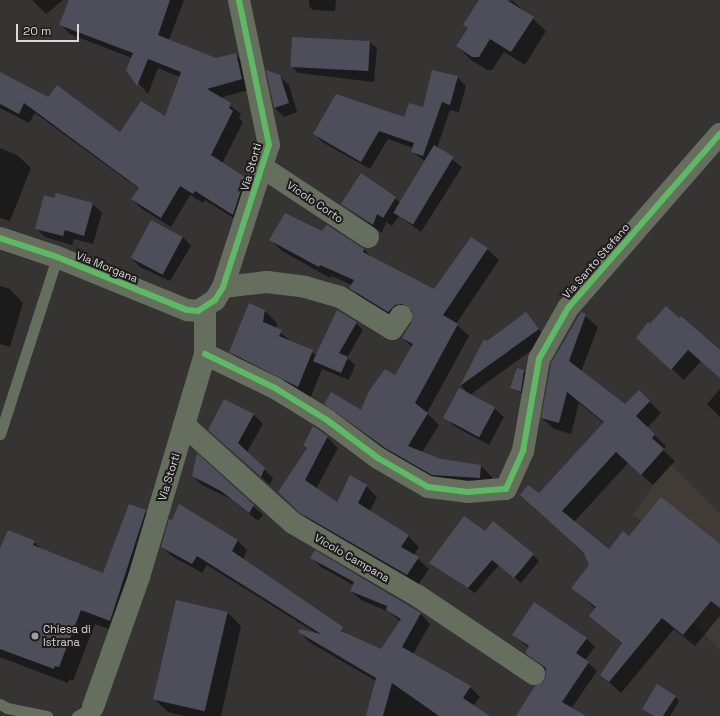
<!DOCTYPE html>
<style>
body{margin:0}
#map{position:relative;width:720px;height:716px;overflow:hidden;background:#353433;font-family:"Space Grotesk",sans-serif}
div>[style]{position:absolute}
.built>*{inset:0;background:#403c35}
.shadow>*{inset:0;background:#0007}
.building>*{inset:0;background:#4e4d5a;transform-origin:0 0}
.service>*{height:11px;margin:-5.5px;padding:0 5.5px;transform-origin:5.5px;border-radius:5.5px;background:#666e5e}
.minor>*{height:22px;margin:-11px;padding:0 11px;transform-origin:11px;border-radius:11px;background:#666e5e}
.cycleway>*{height:6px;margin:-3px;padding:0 3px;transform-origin:3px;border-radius:3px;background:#5cba63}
.dots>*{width:11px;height:11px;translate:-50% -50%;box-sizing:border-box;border:2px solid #1d1c1b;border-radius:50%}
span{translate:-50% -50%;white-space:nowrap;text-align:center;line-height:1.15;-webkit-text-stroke:4px #1d1c1b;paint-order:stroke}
.street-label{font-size:11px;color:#d9d8d7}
.poi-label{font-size:11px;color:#d9d8d7}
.left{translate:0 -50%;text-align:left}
.scale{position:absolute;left:16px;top:24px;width:63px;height:18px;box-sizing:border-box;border:2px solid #d9d8d7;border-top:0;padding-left:5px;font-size:12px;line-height:14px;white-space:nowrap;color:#d9d8d7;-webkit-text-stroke:3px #1d1c1b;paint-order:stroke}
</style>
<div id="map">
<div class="built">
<i style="clip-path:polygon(669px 463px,720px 513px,720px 650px,688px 617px,667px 536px,633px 515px)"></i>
</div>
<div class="shadow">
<i style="clip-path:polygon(32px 0,63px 0,46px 14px)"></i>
<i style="clip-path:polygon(70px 0,184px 0,169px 40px,216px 59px,235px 54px,245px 64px,252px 89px,220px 98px,241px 114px,239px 118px,243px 122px,222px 164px,245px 178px,255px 188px,243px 224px,205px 200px,203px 203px,190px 195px,171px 227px,142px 209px,132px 199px,139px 189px,35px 113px,29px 123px,0 108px,0 74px,121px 134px,166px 118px,180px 77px,158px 68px,148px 94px,127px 70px,132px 58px,70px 34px,60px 24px)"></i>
<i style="clip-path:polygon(309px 0,336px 0,335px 11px,313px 10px,309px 6px)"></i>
<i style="clip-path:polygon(485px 0,513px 1px,546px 31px,525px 65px,504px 52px,492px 70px,487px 70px,471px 60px,457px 46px,468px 29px,465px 25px)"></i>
<i style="clip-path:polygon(293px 38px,370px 42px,377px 48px,374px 82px,298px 73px,291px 66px)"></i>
<i style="clip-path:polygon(279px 76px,289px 85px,297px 112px,284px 117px,275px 108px)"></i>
<i style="clip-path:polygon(457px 77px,466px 86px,459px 112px,450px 110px,437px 148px,462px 167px,421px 232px,399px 216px,392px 226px,386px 222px,382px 233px,342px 204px,361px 175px,400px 202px,425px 161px,412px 152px,413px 148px,388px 139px,370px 169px,322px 142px,314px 133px,405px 118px,423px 108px)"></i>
<i style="clip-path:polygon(0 148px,17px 155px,31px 168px,10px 221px,0 218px)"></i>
<i style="clip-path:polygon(55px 199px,93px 204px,102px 213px,93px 244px,74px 239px,72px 245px,45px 237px,36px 228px)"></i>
<i style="clip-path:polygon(323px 233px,364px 249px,371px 257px,434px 290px,487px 249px,499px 260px,456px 324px,469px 336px,427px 413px,439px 425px,422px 452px,441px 460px,481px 466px,492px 477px,492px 489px,444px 486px,397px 459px,337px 415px,326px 404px,362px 411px,396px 376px,413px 348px,403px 338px,412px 323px,413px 315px,407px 316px,400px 323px,362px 299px,351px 288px,352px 285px,332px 276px,330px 278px,282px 251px,271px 240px)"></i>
<i style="clip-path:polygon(183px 237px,191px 246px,170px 281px,140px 267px,131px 258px)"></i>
<i style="clip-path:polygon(0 286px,10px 289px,23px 303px,10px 347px,0 344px)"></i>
<i style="clip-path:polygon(265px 311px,277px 323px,276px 329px,293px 343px,317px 355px,356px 323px,363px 330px,347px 358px,355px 365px,349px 380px,322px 369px,310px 399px,243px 364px,230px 351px)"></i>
<i style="clip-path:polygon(526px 313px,547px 339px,470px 395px,494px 408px,504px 417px,489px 445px,454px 426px,445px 417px,468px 393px,461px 386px,485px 340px,487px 342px)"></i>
<i style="clip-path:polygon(582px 313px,598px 327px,581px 372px,625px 406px,639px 391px,661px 413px,647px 428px,666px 446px,663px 450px,675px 461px,653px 485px,628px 463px,574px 522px,610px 550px,629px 537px,720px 546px,720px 616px,695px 646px,674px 629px,621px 693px,601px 675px,622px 644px,591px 616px,596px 609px,573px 588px,591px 565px,585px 554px,533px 507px,539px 495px,604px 423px,579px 403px,571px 434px,554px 429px,542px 418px)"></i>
<i style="clip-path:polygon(637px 338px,720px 352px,720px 372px,717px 375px,701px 361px,684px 380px)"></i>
<i style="clip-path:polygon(524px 371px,528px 375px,525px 395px,511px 388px)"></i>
<i style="clip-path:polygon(720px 389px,720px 417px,707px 404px)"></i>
<i style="clip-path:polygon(224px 401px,254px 415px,263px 424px,247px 452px,273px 478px,270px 485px,219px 439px)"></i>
<i style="clip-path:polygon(327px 437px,338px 448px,316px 489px,338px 503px,366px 486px,377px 497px,370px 511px,408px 536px,419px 547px,414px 555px,429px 569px,418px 585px,313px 524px,290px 503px,307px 450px,304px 446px)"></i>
<i style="clip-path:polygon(198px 455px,263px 515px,258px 521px,231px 499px,202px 485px,193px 476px)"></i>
<i style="clip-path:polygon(180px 506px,238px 541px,247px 550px,243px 559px,351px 637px,381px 651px,401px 622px,389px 612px,361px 600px,351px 591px,353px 585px,321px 567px,311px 557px,315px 552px,421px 614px,430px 624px,413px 654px,470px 687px,480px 697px,473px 706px,488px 716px,367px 716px,376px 681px,309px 642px,300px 632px,316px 633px,207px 565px,202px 573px,172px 556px,162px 547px)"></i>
<i style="clip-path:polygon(145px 511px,159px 525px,124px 634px,95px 624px,73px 681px,69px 679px,68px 683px,0 657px,0 550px,34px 542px,41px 549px,103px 574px)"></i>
<i style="clip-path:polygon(533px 555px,539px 561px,521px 583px,499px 565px,475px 593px,431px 563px)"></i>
<i style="clip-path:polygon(228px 613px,241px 626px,221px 716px,184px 716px,168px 712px,154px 699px)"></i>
<i style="clip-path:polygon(513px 635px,586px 638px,595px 647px,585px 660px,597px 671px,571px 709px,584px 716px,517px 716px,545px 682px,547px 670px,526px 653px,529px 648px)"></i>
<i style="clip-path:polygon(675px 696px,679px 701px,670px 716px,653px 716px,643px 708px)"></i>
</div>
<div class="building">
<i style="clip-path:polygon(69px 0,170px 0,158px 35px,216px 58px,236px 53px,242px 79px,207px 89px,231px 103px,229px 108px,233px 111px,211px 155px,245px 177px,233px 215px,195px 191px,193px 194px,180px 186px,161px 218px,131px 199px,139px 188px,24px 103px,19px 114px,0 104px,0 72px,48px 97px,57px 85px,120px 132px,141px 101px,165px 116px,181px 72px,148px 59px,137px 86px,126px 70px,133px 53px,59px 25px)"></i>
<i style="clip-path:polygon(479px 0,507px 0,534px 17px,511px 52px,490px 39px,479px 57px,472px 57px,456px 46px,468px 28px,463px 25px)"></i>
<i style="left:292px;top:37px;width:78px;height:30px;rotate:3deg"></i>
<i style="clip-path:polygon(266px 70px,280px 75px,289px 103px,274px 108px)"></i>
<i style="clip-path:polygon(432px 70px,458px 76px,450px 105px,442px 102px,423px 156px,411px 152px,414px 143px,379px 131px,361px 162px,313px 134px,336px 94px,404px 117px,409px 103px,423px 107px)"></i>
<i style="left:434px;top:145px;width:23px;height:79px;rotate:31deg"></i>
<i style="clip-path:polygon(361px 173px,396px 197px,383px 218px,377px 214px,373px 225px,341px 204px)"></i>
<i style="clip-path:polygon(56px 193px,93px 203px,84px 236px,65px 230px,63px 236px,35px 229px,44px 195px,54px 198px)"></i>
<i style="clip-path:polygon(285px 213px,322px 231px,327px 225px,364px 249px,363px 252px,434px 289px,471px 237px,488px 248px,443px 315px,458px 324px,415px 403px,428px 413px,408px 446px,441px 459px,481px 465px,480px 478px,432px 475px,385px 448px,324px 404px,331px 392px,361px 410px,369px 391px,385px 369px,395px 375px,413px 344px,402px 338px,411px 323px,412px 311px,402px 304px,395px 305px,388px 312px,349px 288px,354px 280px,320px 265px,319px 267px,269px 240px)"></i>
<i style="left:151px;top:220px;width:36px;height:43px;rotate:28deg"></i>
<i style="clip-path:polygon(249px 303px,265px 310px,263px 322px,282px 330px,279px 336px,313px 350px,298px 387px,229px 352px)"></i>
<i style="clip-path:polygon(666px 306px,679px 318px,681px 316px,720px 350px,720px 378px,688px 350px,671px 370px,636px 338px,648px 322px,650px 324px)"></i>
<i style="clip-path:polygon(337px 310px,357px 322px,339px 353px,348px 357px,341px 373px,313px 361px)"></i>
<i style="clip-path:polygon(526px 312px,539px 329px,460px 386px,484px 339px,487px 341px)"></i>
<i style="clip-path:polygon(581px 312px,586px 314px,569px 361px,625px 404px,639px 390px,650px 401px,636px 416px,655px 434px,652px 438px,664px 449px,641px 475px,616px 452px,562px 511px,609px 549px,623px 531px,629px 536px,661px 497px,720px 544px,720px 608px,711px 601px,683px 635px,662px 618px,609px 682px,600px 675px,622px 643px,589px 616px,596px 607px,571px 588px,589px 565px,584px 553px,520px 495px,528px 485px,539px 493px,604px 422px,567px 392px,559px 423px,541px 418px,551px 363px)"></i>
<i style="clip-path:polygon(517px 368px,524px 370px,521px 392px,510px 388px)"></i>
<i style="left:459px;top:388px;width:41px;height:34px;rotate:28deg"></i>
<i style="clip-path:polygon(224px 399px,254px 414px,238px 443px,265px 468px,261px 477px,208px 430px)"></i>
<i style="clip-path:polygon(313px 426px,328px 436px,305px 480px,337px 502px,350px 475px,367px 485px,358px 503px,409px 535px,401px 547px,419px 557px,407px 575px,300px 513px,278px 492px,307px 448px,303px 446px)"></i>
<i style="clip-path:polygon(197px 453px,254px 505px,249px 513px,221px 491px,192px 476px)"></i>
<i style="clip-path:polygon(129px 504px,146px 510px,110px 621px,81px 610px,59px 667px,55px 666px,54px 669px,0 649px,0 548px,8px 530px,35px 541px,33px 545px,103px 573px)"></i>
<i style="clip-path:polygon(179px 504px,238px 540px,232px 551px,343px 627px,341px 631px,381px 649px,401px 619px,386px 610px,387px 606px,350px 591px,354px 582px,310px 558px,315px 550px,421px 613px,402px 647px,471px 686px,463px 698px,490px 716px,439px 716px,392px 683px,383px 716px,366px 716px,376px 678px,298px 632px,300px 629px,321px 634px,197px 556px,192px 564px,161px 547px,169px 519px,172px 520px)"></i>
<i style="clip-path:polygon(464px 516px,485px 531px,493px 521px,534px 554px,514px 578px,492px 560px,468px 588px,429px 563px)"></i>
<i style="left:176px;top:600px;width:53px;height:102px;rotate:13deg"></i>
<i style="clip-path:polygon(534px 602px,587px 638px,576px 653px,589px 662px,562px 702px,586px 716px,516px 716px,535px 686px,544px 681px,546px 675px,546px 668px,525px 653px,529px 646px,512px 635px)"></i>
<i style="clip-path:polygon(657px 684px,676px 696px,663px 716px,654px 716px,642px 709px)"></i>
</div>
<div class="service">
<i style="left:0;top:434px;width:186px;rotate:-72.1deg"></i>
<i style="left:0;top:704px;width:8px;rotate:30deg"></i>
<i style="left:7px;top:708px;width:41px;rotate:11.3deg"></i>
<i style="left:77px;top:716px;width:18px;rotate:-29deg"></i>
</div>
<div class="minor">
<i style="left:262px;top:167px;width:127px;rotate:33.4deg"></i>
<i style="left:0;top:238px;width:60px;rotate:18.4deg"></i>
<i style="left:57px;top:257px;width:140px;rotate:22.2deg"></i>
<i style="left:187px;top:310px;width:11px;rotate:5deg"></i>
<i style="left:198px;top:311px;width:20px;rotate:-33deg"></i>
<i style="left:215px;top:300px;width:15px;rotate:-58deg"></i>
<i style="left:223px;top:287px;width:149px;rotate:-72.1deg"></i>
<i style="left:269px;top:145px;width:148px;rotate:-101.7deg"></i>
<i style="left:223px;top:287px;width:44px;rotate:-6.5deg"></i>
<i style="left:267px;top:282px;width:38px;rotate:7deg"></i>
<i style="left:305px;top:287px;width:36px;rotate:16deg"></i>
<i style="left:340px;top:297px;width:61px;rotate:31.6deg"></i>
<i style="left:392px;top:329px;width:16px;rotate:-55deg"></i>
<i style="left:205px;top:354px;width:78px;rotate:25.9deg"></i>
<i style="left:275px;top:388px;width:61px;rotate:31.6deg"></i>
<i style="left:327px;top:420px;width:64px;rotate:36.7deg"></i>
<i style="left:378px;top:458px;width:58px;rotate:30.1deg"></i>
<i style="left:428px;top:487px;width:40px;rotate:7.1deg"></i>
<i style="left:468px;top:492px;width:38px;rotate:-5deg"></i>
<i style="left:506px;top:489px;width:42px;rotate:-65.9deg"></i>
<i style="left:523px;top:451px;width:93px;rotate:-80.1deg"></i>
<i style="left:539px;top:359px;width:59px;rotate:-60.4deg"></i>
<i style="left:568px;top:308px;width:231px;rotate:-48.9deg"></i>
<i style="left:184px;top:425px;width:147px;rotate:42deg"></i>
<i style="left:293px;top:523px;width:145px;rotate:30.3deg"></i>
<i style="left:418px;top:596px;width:140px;rotate:33.9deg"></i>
<i style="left:93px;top:707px;width:138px;rotate:-70.5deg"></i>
<i style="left:139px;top:577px;width:233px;rotate:-73.5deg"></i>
<i style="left:205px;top:354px;width:46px;rotate:-90deg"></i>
</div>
<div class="cycleway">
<i style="left:0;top:238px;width:60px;rotate:18.4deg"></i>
<i style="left:57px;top:257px;width:140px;rotate:22.2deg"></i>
<i style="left:187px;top:310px;width:11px;rotate:5deg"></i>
<i style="left:198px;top:311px;width:20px;rotate:-33deg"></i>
<i style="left:215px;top:300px;width:15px;rotate:-58deg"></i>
<i style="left:223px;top:287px;width:149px;rotate:-72.1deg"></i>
<i style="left:269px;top:145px;width:148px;rotate:-101.7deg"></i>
<i style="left:205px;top:354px;width:78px;rotate:25.9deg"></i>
<i style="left:275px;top:388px;width:61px;rotate:31.6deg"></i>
<i style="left:327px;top:420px;width:64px;rotate:36.7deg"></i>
<i style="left:378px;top:458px;width:58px;rotate:30.1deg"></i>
<i style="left:428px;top:487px;width:40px;rotate:7.1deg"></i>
<i style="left:468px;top:492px;width:38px;rotate:-5deg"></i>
<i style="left:506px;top:489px;width:42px;rotate:-65.9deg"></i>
<i style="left:523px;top:451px;width:93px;rotate:-80.1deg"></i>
<i style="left:539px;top:359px;width:59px;rotate:-60.4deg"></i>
<i style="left:568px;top:308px;width:231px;rotate:-48.9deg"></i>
</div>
<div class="dots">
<i style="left:35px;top:636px;background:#a09f9e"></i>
</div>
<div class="street-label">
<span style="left:251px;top:167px;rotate:-74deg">Via Storti</span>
<span style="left:315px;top:202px;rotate:34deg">Vicolo Corto</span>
<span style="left:596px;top:261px;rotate:-49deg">Via Santo Stefano</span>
<span style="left:107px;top:267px;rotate:22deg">Via Morgana</span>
<span style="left:169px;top:477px;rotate:-73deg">Via Storti</span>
<span style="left:352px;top:558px;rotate:30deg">Vicolo Campana</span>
</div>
<div class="poi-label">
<span class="left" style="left:43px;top:636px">Chiesa di<br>Istrana</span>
</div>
<div class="scale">20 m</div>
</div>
